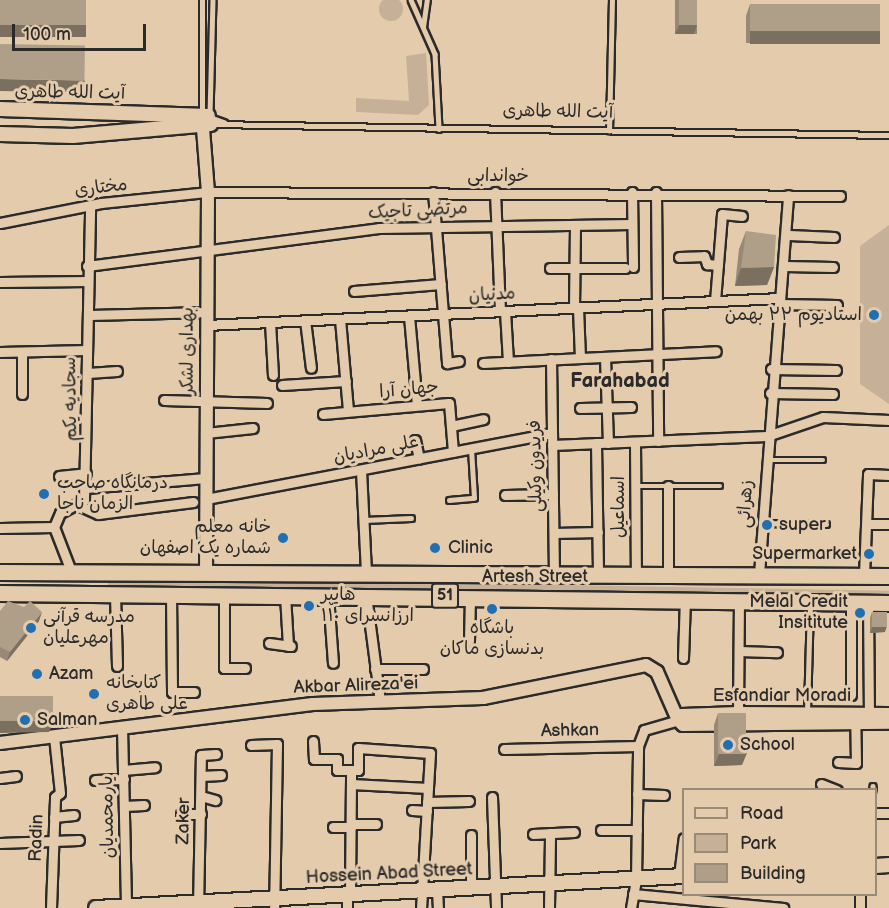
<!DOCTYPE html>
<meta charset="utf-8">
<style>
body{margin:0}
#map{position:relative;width:889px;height:908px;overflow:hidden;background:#e4cbac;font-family:"Balsamiq Sans","Playpen Sans Arabic",sans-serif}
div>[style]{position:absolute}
.green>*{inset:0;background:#c6b097;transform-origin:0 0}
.round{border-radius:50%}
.roads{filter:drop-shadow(2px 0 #2b2b2b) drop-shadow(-2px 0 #2b2b2b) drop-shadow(0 2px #2b2b2b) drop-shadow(0 -2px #2b2b2b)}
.service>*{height:4.5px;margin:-2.25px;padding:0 2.25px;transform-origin:2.25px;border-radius:2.25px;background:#e4cbac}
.minor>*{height:9px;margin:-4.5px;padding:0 4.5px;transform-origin:4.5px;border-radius:4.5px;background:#e4cbac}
.tertiary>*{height:12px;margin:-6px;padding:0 6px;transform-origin:6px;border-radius:6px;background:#e4cbac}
.secondary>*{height:14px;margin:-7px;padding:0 7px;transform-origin:7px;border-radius:7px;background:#e4cbac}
.primary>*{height:15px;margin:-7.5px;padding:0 7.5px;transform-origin:7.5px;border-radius:7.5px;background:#e4cbac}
.wall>*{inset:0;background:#978975;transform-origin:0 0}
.shaded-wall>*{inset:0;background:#7b6f5f;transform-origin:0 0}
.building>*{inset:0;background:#b09f88;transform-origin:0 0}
.dots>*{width:16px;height:16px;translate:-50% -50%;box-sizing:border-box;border:3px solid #e4cbac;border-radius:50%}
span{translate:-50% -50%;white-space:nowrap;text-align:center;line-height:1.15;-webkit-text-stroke:6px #e4cbac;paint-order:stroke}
.shield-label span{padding:2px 4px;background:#e4cbac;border:2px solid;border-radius:4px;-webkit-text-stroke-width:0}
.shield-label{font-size:16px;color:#2b2b2b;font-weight:700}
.street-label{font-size:18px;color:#2b2b2b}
.poi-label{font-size:18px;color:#2b2b2b}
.right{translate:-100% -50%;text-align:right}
.left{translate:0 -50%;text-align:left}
.neighbourhood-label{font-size:20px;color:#2b2b2b;font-weight:700}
.legend{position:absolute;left:682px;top:788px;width:195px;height:108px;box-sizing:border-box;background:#e4cbac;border:2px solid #9a8b78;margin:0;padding:8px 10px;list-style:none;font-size:18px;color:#2b2b2b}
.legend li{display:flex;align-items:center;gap:12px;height:30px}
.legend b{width:30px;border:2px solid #9a8b78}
.scale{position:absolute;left:12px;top:24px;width:134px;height:27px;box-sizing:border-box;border:3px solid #2b2b2b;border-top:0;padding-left:8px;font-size:18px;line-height:21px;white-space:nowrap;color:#2b2b2b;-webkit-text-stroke:4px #e4cbac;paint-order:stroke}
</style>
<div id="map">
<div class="green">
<i class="round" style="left:379px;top:-3px;width:24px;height:24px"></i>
<i style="clip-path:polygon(426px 53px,429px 105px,418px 115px,356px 112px,356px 98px,409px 101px,406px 56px)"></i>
<i style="clip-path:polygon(889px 225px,889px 404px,860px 384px,860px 246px)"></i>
<i style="left:108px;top:577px;width:781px;height:9px;rotate:1deg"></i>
</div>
<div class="roads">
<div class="service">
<i style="left:213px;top:0;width:117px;rotate:91.5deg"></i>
<i style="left:210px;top:117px;width:15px;rotate:20deg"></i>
<i style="left:411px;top:0;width:59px;rotate:66deg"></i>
<i style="left:435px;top:54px;width:75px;rotate:86.9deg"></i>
<i style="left:423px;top:27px;width:27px;rotate:-82deg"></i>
<i style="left:202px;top:114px;width:114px;rotate:-90deg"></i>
<i style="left:211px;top:124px;width:678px;rotate:0.93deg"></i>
<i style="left:609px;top:131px;width:131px;rotate:-88.7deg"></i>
<i style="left:769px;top:460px;width:54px"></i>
<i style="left:635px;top:486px;width:85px"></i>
<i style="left:449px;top:500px;width:25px;rotate:-5deg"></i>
<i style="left:474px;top:498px;width:49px;rotate:-93.5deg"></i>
<i style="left:364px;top:520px;width:47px;rotate:-2.4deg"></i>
<i style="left:762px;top:523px;width:64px;rotate:0.9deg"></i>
<i style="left:807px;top:712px;width:106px;rotate:-88.4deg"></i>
<i style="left:873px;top:786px;width:4px;rotate:90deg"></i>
</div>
<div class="minor">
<i style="left:433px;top:192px;width:172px;rotate:85.3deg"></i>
<i style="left:447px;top:363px;width:12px;rotate:-9deg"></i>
<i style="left:495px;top:192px;width:119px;rotate:87.6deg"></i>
<i style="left:632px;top:192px;width:75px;rotate:89.2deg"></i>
<i style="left:656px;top:192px;width:249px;rotate:89.5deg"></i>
<i style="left:0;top:223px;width:103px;rotate:-11.2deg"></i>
<i style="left:101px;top:203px;width:108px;rotate:-5.9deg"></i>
<i style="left:208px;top:192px;width:632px;rotate:0.36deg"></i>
<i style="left:789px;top:235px;width:45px;rotate:2.5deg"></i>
<i style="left:679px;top:257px;width:25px;rotate:-2deg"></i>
<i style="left:704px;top:256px;width:9px;rotate:69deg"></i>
<i style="left:707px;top:264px;width:11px;rotate:5deg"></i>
<i style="left:87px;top:266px;width:294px;rotate:-7.4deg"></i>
<i style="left:379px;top:228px;width:253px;rotate:-0.9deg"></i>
<i style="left:785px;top:266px;width:48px;rotate:1.2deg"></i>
<i style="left:550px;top:268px;width:75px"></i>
<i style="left:0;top:282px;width:88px;rotate:-0.7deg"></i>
<i style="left:354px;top:291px;width:87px;rotate:-4.6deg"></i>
<i style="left:715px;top:301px;width:87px;rotate:-85.4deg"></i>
<i style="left:722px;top:214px;width:20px;rotate:6deg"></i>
<i style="left:779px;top:304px;width:58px;rotate:1deg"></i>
<i style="left:574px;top:308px;width:83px;rotate:-89.3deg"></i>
<i style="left:578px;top:308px;width:50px;rotate:87.7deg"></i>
<i style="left:505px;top:311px;width:51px;rotate:86.6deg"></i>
<i style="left:90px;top:315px;width:117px;rotate:-1.5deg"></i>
<i style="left:409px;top:316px;width:89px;rotate:84.9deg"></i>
<i style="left:340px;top:319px;width:92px;rotate:85deg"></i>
<i style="left:305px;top:320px;width:48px;rotate:82.9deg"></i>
<i style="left:270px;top:322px;width:53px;rotate:86.8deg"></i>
<i style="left:206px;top:325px;width:575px;rotate:-2.69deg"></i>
<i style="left:0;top:352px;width:87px;rotate:-1.3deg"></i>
<i style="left:22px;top:352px;width:42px;rotate:90deg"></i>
<i style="left:605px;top:357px;width:86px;rotate:88deg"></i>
<i style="left:551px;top:359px;width:213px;rotate:89.2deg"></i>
<i style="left:483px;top:363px;width:233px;rotate:-2.9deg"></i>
<i style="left:771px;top:369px;width:65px;rotate:0.9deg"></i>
<i style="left:88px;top:373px;width:29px;rotate:-4deg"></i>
<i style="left:282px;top:385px;width:64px;rotate:-3.6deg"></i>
<i style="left:770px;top:393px;width:63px;rotate:0.9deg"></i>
<i style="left:164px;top:400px;width:103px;rotate:1.7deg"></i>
<i style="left:580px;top:408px;width:51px;rotate:-1.1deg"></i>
<i style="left:323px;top:414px;width:126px;rotate:-5deg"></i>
<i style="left:449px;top:403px;width:49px;rotate:85.3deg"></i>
<i style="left:451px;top:426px;width:33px;rotate:-12deg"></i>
<i style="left:206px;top:433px;width:47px;rotate:-6.1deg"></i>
<i style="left:415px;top:440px;width:19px;rotate:78deg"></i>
<i style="left:635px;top:442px;width:131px;rotate:89.6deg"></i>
<i style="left:596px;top:443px;width:129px;rotate:89.1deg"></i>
<i style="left:552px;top:445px;width:215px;rotate:-2.4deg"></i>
<i style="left:767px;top:436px;width:59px;rotate:-18.7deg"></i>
<i style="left:823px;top:417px;width:66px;rotate:2.6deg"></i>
<i style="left:361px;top:470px;width:101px;rotate:87.2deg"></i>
<i style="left:59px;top:476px;width:27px;rotate:-6deg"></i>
<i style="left:668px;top:486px;width:87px;rotate:90deg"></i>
<i style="left:86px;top:488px;width:120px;rotate:-4.8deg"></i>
<i style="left:505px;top:495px;width:48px;rotate:-1.2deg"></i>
<i style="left:206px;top:499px;width:352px;rotate:-10.8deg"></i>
<i style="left:80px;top:506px;width:20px;rotate:24deg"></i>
<i style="left:98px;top:514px;width:96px;rotate:-7.2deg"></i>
<i style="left:867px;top:524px;width:22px"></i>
<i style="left:0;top:528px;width:54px;rotate:-1.1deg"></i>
<i style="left:554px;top:533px;width:44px;rotate:-1.3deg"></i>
<i style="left:71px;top:571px;width:47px;rotate:-111.1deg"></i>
<i style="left:54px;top:527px;width:15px;rotate:-67deg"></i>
<i style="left:60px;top:513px;width:27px;rotate:-28deg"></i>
<i style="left:84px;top:500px;width:295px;rotate:-88.8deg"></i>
<i style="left:759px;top:574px;width:380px;rotate:-85.6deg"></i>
<i style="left:864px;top:575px;width:101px;rotate:-87.7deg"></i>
<i style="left:868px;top:474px;width:21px;rotate:3deg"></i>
<i style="left:115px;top:594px;width:72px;rotate:88.4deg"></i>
<i style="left:171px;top:594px;width:98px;rotate:89.4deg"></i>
<i style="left:172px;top:692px;width:22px"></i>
<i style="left:224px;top:594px;width:74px;rotate:90deg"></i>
<i style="left:224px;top:668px;width:21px"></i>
<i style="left:285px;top:595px;width:51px;rotate:86.6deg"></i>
<i style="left:328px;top:595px;width:68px;rotate:85.8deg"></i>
<i style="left:366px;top:595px;width:108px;rotate:82.5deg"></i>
<i style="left:868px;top:602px;width:112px;rotate:89.5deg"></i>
<i style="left:469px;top:641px;width:45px;rotate:-88.7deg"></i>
<i style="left:269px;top:643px;width:22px;rotate:8deg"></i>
<i style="left:739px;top:651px;width:38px;rotate:2deg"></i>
<i style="left:683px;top:658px;width:60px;rotate:-88.1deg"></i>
<i style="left:375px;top:669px;width:48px"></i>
<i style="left:851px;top:695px;width:93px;rotate:-90deg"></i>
<i style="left:738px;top:713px;width:113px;rotate:-89.5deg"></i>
<i style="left:122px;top:727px;width:181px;rotate:88.7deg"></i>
<i style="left:313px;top:741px;width:18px;rotate:87deg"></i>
<i style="left:314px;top:759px;width:23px"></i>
<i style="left:337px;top:759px;width:11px;rotate:90deg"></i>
<i style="left:337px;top:770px;width:21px"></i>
<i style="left:358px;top:770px;width:22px;rotate:-90deg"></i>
<i style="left:358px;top:748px;width:72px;rotate:4deg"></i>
<i style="left:430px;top:753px;width:155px;rotate:93.3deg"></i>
<i style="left:251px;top:745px;width:26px;rotate:-2deg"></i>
<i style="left:277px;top:744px;width:164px;rotate:91deg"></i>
<i style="left:504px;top:749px;width:134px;rotate:-1.3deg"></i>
<i style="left:838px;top:762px;width:18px;rotate:3deg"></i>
<i style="left:856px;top:763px;width:39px;rotate:-91deg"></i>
<i style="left:123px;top:770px;width:32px;rotate:-5deg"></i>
<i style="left:201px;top:776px;width:20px;rotate:-3deg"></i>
<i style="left:0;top:778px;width:16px;rotate:-7deg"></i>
<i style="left:95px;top:780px;width:29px;rotate:-2deg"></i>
<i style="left:351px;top:784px;width:77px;rotate:3deg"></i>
<i style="left:821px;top:784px;width:17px;rotate:21deg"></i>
<i style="left:637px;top:794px;width:27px;rotate:2deg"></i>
<i style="left:201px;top:796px;width:15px;rotate:16deg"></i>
<i style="left:492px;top:797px;width:111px;rotate:87.9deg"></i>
<i style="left:427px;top:802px;width:42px;rotate:-1.4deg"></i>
<i style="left:125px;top:806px;width:19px;rotate:-3deg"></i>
<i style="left:412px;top:810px;width:15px;rotate:4deg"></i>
<i style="left:876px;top:813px;width:13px"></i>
<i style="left:181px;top:814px;width:20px"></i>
<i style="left:54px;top:817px;width:20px;rotate:-6deg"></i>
<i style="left:351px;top:824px;width:25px"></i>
<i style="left:333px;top:827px;width:18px"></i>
<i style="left:601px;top:830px;width:36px"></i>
<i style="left:533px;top:834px;width:41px;rotate:-2.8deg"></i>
<i style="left:0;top:843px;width:79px;rotate:-2.2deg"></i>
<i style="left:679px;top:876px;width:38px;rotate:-83deg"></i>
<i style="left:471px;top:888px;width:53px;rotate:-90deg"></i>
<i style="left:437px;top:890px;width:18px;rotate:87deg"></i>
<i style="left:347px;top:894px;width:14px;rotate:90deg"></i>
<i style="left:350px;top:894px;width:124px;rotate:-89.5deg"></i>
<i style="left:633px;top:894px;width:151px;rotate:5.3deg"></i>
<i style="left:51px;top:908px;width:111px;rotate:-87.9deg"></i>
<i style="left:55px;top:797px;width:6px;rotate:-39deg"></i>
<i style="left:60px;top:793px;width:56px;rotate:-96.1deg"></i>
<i style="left:198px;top:908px;width:153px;rotate:-88.9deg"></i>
<i style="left:201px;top:755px;width:15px;rotate:-4deg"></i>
<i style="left:549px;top:908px;width:75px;rotate:-89.2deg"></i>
<i style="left:631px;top:908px;width:29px;rotate:-80deg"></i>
<i style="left:636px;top:879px;width:133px;rotate:-89.1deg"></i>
<i style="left:638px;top:746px;width:17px;rotate:-69deg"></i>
<i style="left:644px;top:730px;width:35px;rotate:-16deg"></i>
<i style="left:860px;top:908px;width:14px;rotate:-90deg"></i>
</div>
<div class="tertiary">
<i style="left:202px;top:116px;width:76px;rotate:85.5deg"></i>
<i style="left:208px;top:192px;width:378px;rotate:90.3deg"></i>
<i style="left:889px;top:714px;width:151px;rotate:-179.6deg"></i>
<i style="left:738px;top:713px;width:56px;rotate:178deg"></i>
<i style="left:682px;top:715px;width:6px;rotate:129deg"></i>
<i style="left:678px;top:720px;width:7px;rotate:45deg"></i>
<i style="left:683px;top:725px;width:206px;rotate:-0.6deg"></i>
<i style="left:0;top:743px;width:315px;rotate:-7.1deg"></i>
<i style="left:313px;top:704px;width:170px;rotate:-2deg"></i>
<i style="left:483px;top:698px;width:166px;rotate:-11.4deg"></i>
<i style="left:646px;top:665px;width:13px;rotate:32deg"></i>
<i style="left:657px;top:672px;width:52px;rotate:66.4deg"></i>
</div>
<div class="secondary">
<i style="left:0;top:109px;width:208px;rotate:1.9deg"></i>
<i style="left:0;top:134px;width:73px;rotate:1.6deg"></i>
<i style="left:73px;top:136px;width:138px;rotate:-5deg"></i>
<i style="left:876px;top:866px;width:13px;rotate:-4deg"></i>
<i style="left:96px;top:908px;width:589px;rotate:-3.12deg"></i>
</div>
<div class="primary">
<i style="left:0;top:572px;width:889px;rotate:0.26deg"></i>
<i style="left:0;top:593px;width:889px;rotate:0.64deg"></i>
</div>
</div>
<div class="wall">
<i style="left:675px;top:0;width:22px;height:34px"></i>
<i style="clip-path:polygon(750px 4px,876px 43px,746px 43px,746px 16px)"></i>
<i style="clip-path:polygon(746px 231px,774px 267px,767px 285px,735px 286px,739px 249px)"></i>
<i style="clip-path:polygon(0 611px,39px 621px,7px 661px,0 657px)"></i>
<i style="clip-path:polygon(872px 612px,885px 632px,870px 633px,870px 618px)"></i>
<i style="clip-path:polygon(718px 713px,742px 765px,714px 766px,714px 725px)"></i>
</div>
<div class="shaded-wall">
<i style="left:0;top:25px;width:86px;height:12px"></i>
<i style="clip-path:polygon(679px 25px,697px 25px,694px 34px,675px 34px)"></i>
<i style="left:750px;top:31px;width:130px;height:13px"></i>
<i style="left:0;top:79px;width:85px;height:12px;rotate:1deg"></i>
<i style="clip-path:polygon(774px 267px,767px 285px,735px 286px,741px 268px)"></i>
<i style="clip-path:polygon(42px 612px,39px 621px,7px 661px,10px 652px)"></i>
<i style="clip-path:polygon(887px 626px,885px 632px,870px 633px,872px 627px)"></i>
<i style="clip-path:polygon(0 721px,54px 721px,49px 732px,0 733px)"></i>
<i style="clip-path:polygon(747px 753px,742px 765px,714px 766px,719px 754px)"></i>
</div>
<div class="building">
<i style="left:0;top:0;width:86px;height:25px"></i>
<i style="left:679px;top:0;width:18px;height:25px"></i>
<i style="left:750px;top:4px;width:130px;height:27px"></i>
<i style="left:0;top:44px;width:85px;height:35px;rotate:1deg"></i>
<i style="clip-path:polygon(746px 231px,776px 235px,774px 267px,741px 268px)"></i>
<i style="clip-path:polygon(8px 601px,24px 607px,30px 601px,42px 612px,10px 652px,0 647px,0 611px)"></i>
<i style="left:872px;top:612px;width:15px;height:15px"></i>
<i style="left:0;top:696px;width:53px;height:25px"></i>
<i style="left:718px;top:713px;width:28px;height:41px"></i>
</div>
<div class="dots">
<i style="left:874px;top:315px;background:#1f6fb2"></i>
<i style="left:44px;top:494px;background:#1f6fb2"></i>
<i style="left:767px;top:525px;background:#1f6fb2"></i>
<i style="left:283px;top:538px;background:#1f6fb2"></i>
<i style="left:435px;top:548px;background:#1f6fb2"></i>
<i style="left:869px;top:554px;background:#1f6fb2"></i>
<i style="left:309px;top:606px;background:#1f6fb2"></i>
<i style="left:492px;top:609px;background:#1f6fb2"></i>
<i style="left:860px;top:613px;background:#1f6fb2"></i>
<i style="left:31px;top:628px;background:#1f6fb2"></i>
<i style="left:37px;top:674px;background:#1f6fb2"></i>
<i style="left:94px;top:694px;background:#1f6fb2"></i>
<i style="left:25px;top:720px;background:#1f6fb2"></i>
<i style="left:728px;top:745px;background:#1f6fb2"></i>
</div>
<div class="shield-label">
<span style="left:445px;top:596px">51</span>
</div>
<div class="street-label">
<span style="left:70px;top:93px;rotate:1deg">آیت الله طاهری</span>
<span style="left:558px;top:112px;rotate:1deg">آیت الله طاهری</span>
<span style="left:498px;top:176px">خواندابی</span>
<span style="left:101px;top:188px;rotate:-7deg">مختاری</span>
<span style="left:418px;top:211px;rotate:-3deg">مرتضی تاجیک</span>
<span style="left:492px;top:295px;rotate:-3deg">مدنیان</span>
<span style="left:188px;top:351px;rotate:-90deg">بهداری لشکر</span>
<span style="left:409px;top:390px;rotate:-5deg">جهان آرا</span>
<span style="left:71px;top:399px;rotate:-91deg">سجادیه یکم</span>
<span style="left:376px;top:450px;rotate:-11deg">علی مرادیان</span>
<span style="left:536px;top:466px;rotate:-91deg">فریدون وکیلی</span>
<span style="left:746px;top:504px;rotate:-87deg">زهرائی</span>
<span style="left:619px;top:507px;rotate:-90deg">اسماعیل</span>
<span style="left:535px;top:577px">Artesh Street</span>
<span style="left:356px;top:686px;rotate:-2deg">Akbar Alireza'ei</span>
<span style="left:782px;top:696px">Esfandiar Moradi</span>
<span style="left:570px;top:731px;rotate:-1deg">Ashkan</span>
<span style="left:108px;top:817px;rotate:-91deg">یارمحمدیان</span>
<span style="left:184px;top:821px;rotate:-89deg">Zaker</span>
<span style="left:37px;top:838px;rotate:-88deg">Radin</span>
<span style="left:389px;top:874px;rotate:-3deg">Hossein Abad Street</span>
</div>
<div class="poi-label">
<span class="right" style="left:862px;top:315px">استادیوم ۲۲ بهمن</span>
<span class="left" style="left:57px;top:494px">درمانگاه صاحب<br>الزمان ناجا</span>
<span class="left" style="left:779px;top:525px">super</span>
<span class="right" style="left:271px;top:538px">خانه معلم<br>شماره یک اصفهان</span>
<span class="left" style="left:448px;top:548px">Clinic</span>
<span class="right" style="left:857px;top:554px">Supermarket</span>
<span class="left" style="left:321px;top:606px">هایپر<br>ارزانسرای ۱۱۰</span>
<span class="right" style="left:848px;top:613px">Melal Credit<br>Insititute</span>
<span class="left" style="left:43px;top:628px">مدرسه قرآنی<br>مهرعلیان</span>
<span style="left:492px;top:639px">باشگاه<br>بدنسازی ماکان</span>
<span class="left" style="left:49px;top:674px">Azam</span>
<span class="left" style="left:106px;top:694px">کتابخانه<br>علی طاهری</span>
<span class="left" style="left:37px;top:720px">Salman</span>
<span class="left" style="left:740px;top:745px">School</span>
</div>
<div class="neighbourhood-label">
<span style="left:620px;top:381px">Farahabad</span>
</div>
<ul class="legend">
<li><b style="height:8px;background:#e4cbac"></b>Road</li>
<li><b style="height:16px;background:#c6b097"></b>Park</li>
<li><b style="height:16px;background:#b09f88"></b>Building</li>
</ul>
<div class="scale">100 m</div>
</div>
